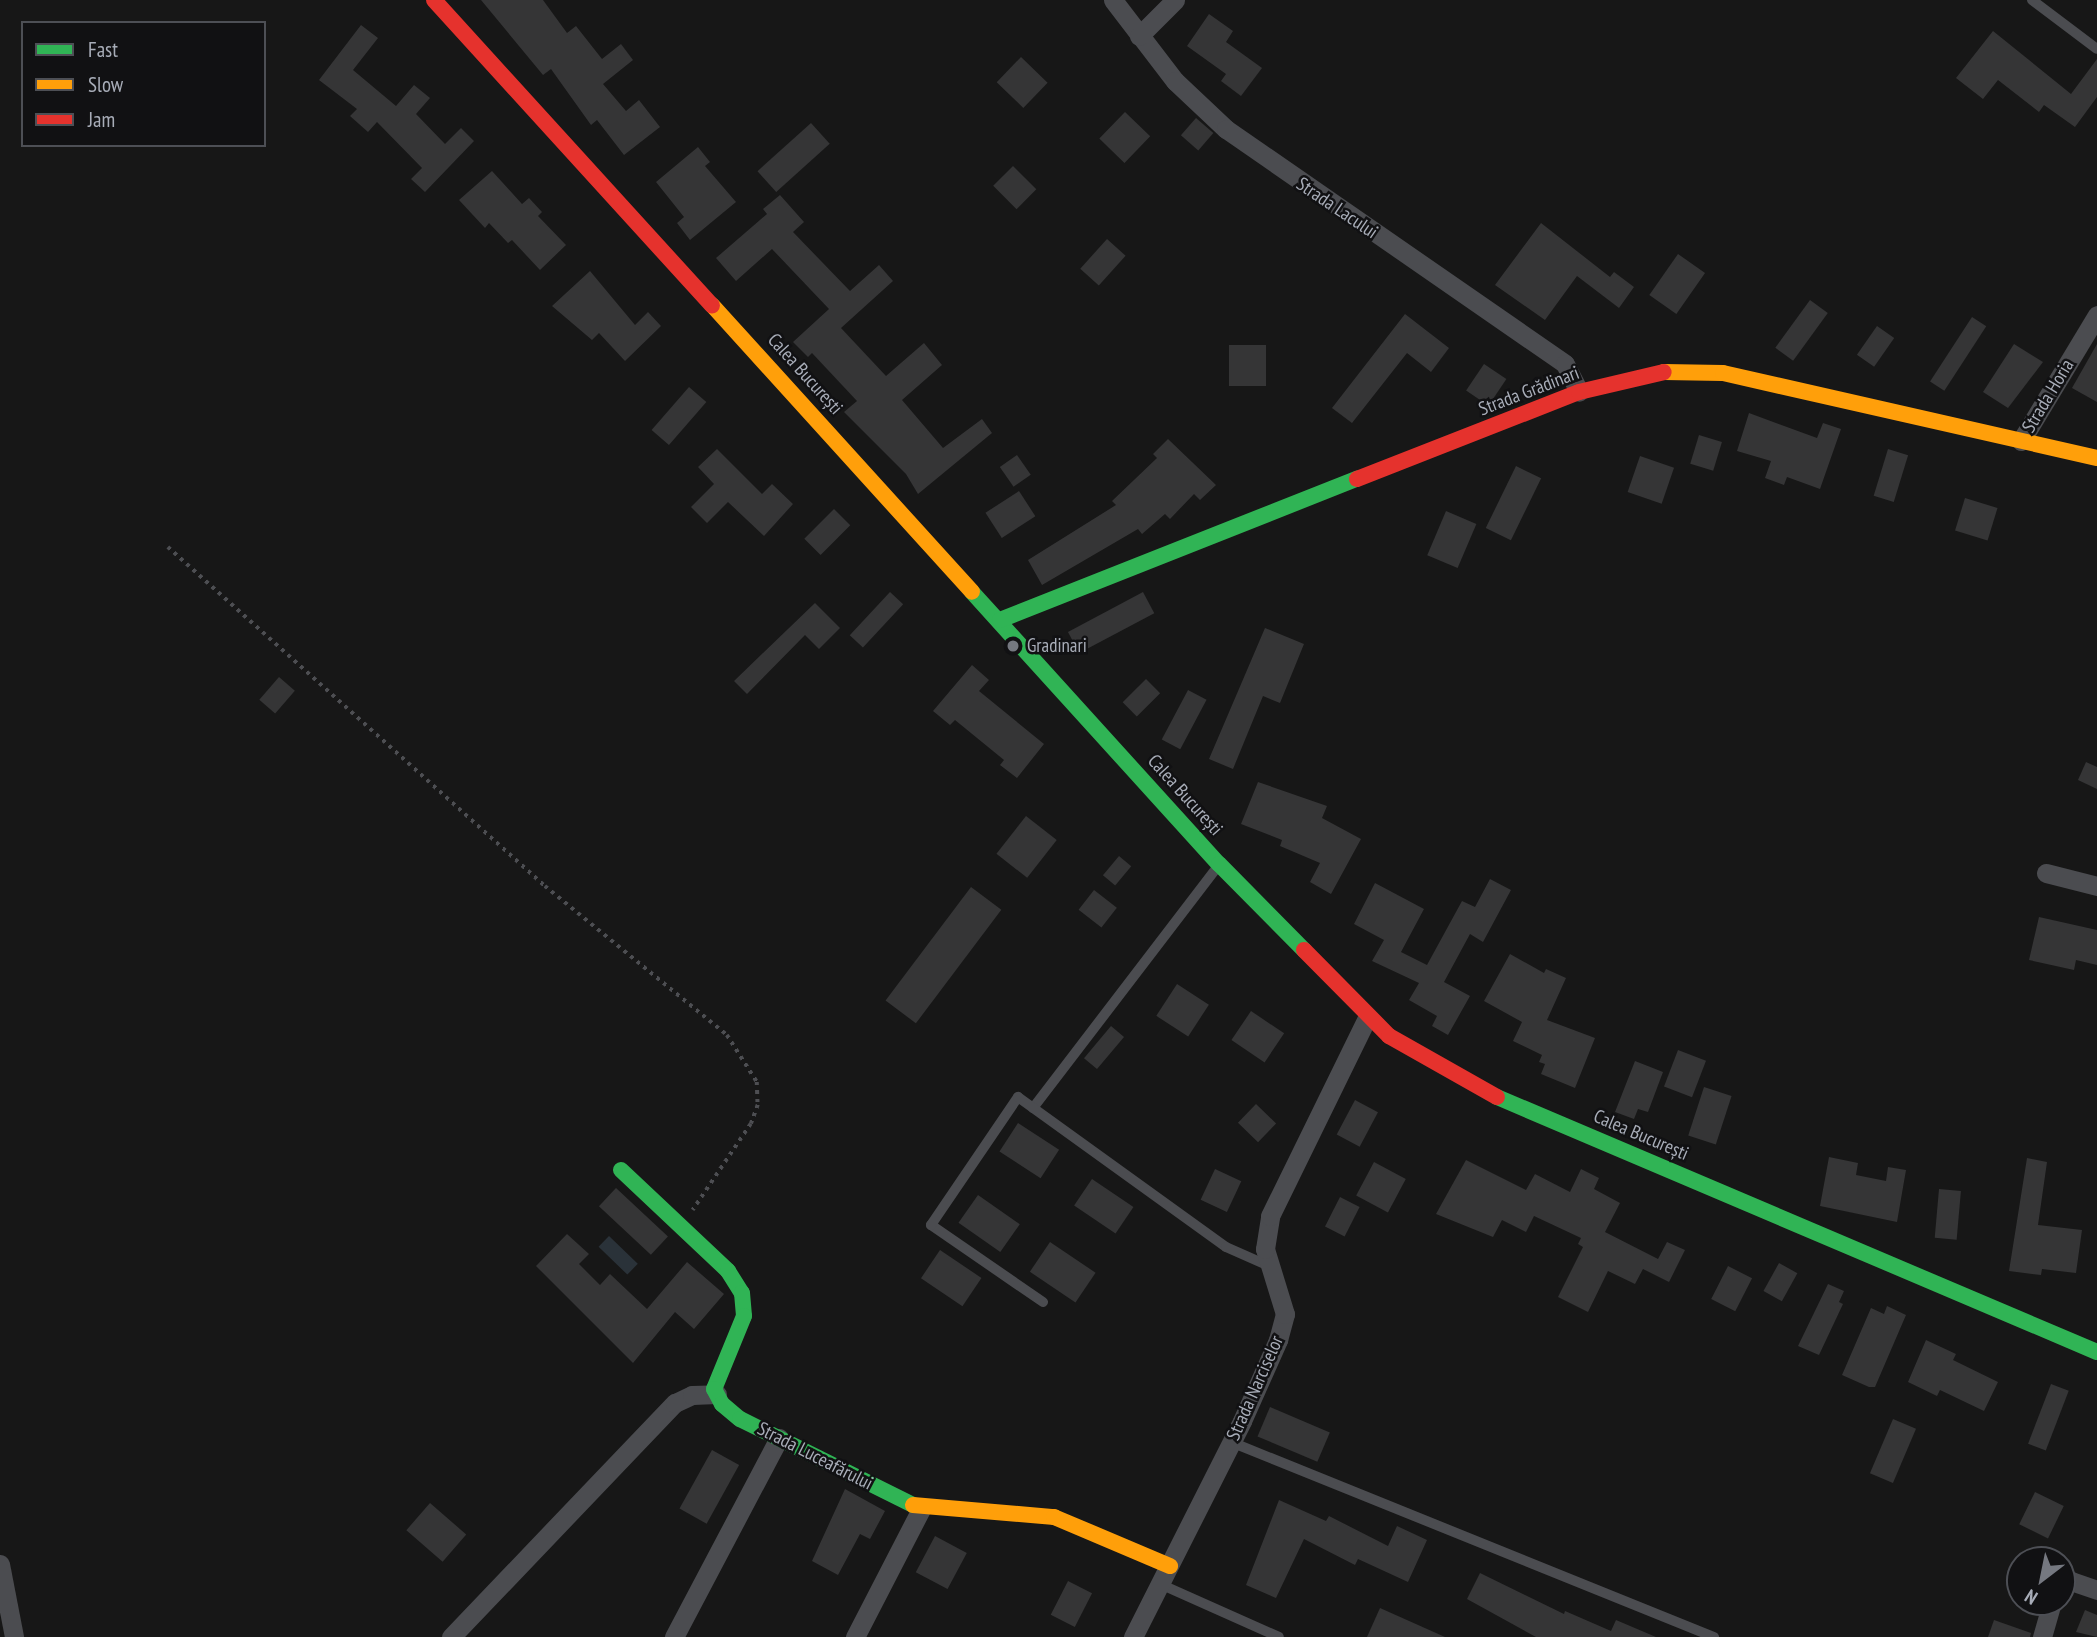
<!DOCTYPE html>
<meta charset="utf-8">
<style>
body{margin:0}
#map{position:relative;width:2097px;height:1637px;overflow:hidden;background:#171717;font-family:"PT Sans Narrow",sans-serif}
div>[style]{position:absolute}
.water>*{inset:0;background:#2a3239;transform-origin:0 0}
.building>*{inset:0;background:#353536;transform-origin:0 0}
.path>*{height:3.5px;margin-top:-1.75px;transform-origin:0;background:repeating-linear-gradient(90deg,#4d4e52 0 3.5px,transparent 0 8.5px)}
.lane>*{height:10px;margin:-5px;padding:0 5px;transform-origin:5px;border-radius:5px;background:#4b4c50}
.street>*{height:19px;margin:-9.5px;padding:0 9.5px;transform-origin:9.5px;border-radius:9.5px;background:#4b4c50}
.fast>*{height:16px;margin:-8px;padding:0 8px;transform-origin:8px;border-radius:8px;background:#30b455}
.slow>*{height:16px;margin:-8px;padding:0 8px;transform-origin:8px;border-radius:8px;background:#ff9f0a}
.jam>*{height:16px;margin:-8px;padding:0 8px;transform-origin:8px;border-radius:8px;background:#e5322d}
.dots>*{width:19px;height:19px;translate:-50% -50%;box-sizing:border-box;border:4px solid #111113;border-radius:50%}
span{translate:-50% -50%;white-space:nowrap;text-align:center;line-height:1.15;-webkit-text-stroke:5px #111113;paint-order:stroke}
.street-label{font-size:19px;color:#a8adb8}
.poi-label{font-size:19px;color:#a8adb8}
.left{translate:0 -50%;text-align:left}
.legend{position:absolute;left:21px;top:21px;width:245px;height:126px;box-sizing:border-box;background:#111113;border:2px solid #4d4f55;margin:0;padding:9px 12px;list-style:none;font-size:21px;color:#a8adb8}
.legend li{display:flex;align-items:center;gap:14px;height:35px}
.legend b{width:35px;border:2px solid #4d4f55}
.north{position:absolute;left:2006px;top:1546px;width:70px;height:70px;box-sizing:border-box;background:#111113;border:2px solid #4d4f55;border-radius:50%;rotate:212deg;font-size:19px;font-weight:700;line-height:28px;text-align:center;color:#a8adb8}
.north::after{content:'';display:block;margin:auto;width:24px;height:32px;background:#757880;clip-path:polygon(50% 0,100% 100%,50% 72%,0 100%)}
</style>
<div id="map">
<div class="water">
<i style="left:609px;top:1236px;width:40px;height:15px;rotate:44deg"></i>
</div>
<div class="building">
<i style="clip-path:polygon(481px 0,543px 0,567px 33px,576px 26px,602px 59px,621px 44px,633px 60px,603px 84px,626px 111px,639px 100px,660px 127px,624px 155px,597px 120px,591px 125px,551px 69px,543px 75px)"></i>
<i style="clip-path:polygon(1209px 14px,1233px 31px,1226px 42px,1262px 68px,1241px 96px,1221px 81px,1226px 74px,1187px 46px)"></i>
<i style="clip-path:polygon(361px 25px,378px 38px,353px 70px,396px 106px,414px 85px,430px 98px,416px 114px,445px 144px,461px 128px,474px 141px,425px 192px,411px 179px,422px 168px,377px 122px,368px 132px,350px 116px,357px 109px,319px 80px)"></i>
<i style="clip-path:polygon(1993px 31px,2071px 94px,2097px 59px,2097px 97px,2075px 127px,2044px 105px,2039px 112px,1998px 80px,1983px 99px,1956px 78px)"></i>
<i style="left:1021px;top:57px;width:37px;height:35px;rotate:44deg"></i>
<i style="left:1125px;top:112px;width:35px;height:37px;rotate:44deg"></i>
<i style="left:1196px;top:118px;width:23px;height:23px;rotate:41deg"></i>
<i style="left:811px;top:123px;width:28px;height:72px;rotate:48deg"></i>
<i style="clip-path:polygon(698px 147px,710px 162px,705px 166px,736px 202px,690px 240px,677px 223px,684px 217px,656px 182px)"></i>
<i style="left:1013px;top:166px;width:33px;height:28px;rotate:45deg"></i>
<i style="clip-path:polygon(492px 171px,522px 204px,529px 198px,542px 212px,538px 216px,566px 245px,540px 270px,512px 240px,508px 243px,489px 223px,485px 228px,459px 200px)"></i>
<i style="clip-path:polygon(780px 195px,804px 222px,793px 232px,850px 291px,879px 265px,893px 281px,841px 328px,886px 376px,924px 343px,942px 365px,902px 400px,943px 448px,982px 419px,992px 433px,918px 494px,906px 474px,844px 412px,857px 401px,812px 353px,808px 357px,793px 342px,829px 309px,772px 249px,736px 281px,716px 258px,767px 214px,763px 209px)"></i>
<i style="clip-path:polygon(1541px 223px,1610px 277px,1614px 272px,1634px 287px,1619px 308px,1577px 276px,1545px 320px,1495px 285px)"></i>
<i style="left:1107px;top:239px;width:25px;height:40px;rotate:42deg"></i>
<i style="left:1678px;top:254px;width:33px;height:50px;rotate:35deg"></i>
<i style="clip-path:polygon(590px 271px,635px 325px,648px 312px,661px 326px,625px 361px,599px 333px,592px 340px,552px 306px)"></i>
<i style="left:1810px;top:300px;width:22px;height:59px;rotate:36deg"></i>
<i style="clip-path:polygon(1405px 314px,1449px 348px,1431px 372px,1407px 353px,1352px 423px,1332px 408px)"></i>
<i style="left:1972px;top:317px;width:17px;height:77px;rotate:33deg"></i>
<i style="left:1877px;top:326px;width:21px;height:35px;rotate:35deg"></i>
<i style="clip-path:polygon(2014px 344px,2043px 362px,2008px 408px,1983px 392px)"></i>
<i style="clip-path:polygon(2097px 344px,2097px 402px,2072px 388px)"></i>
<i style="left:1229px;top:345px;width:37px;height:41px"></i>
<i style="left:1484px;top:364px;width:27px;height:32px;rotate:34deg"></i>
<i style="left:689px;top:387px;width:23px;height:57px;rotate:41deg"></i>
<i style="clip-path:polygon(1749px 413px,1817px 438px,1823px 423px,1841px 429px,1820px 489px,1787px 477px,1784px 485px,1765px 478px,1771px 461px,1737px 451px)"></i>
<i style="left:1699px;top:435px;width:24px;height:30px;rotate:17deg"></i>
<i style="clip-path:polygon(1168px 439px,1216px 485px,1200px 500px,1194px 494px,1170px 519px,1165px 514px,1142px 534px,1138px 529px,1042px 585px,1028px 560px,1116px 505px,1112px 501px,1157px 458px,1153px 454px)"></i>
<i style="clip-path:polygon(717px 449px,762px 494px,772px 484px,793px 504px,764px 536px,728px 502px,707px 523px,691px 507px,714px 484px,698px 467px)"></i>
<i style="left:1888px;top:449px;width:21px;height:49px;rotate:17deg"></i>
<i style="left:1017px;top:455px;width:24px;height:21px;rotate:55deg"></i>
<i style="left:1640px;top:456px;width:36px;height:38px;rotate:19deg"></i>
<i style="left:1516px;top:466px;width:28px;height:69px;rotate:26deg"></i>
<i style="left:1019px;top:491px;width:30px;height:40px;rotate:57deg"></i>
<i style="left:1965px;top:498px;width:34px;height:34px;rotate:17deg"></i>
<i style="left:834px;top:509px;width:23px;height:42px;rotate:45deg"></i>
<i style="left:1446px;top:511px;width:33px;height:48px;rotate:23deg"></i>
<i style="left:890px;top:592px;width:18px;height:59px;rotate:43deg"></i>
<i style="left:1143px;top:592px;width:24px;height:85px;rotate:62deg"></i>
<i style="clip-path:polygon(815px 603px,840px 628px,819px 649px,805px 635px,747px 694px,734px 681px)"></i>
<i style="clip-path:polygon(1265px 628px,1304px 644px,1280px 703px,1263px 696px,1233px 769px,1209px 759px)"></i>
<i style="clip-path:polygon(972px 665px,989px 680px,979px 691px,1044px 744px,1017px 778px,1000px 765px,1004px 760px,955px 720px,950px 725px,933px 711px)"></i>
<i style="left:279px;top:677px;width:21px;height:30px;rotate:41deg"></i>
<i style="left:1146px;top:679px;width:20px;height:33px;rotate:45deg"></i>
<i style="left:1188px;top:690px;width:21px;height:56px;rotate:28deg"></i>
<i style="clip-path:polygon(2086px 762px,2097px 767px,2097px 789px,2078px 780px)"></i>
<i style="clip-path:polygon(1258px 782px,1327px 806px,1322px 818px,1361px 839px,1331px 894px,1310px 882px,1320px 863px,1280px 846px,1282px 840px,1241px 824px)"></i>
<i style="left:1026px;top:816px;width:39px;height:48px;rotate:38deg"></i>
<i style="left:1119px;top:856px;width:16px;height:25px;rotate:40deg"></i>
<i style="clip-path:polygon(1490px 879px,1511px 890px,1483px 942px,1470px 934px,1444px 982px,1470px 996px,1448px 1035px,1432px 1026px,1437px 1016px,1409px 1000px,1419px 983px,1372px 961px,1384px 940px,1354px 924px,1375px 883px,1424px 909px,1401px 952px,1427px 965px,1462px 901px,1475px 907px)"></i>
<i style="left:971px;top:887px;width:38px;height:142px;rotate:37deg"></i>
<i style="left:1094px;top:890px;width:29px;height:25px;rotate:38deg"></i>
<i style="clip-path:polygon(2039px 917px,2097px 930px,2097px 965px,2076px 960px,2074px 970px,2029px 960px)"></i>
<i style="clip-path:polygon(1510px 954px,1544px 973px,1546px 969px,1566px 978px,1547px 1020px,1595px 1038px,1575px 1088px,1541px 1074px,1545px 1064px,1539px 1062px,1542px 1055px,1513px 1041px,1522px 1022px,1484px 1001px)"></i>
<i style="left:1177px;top:984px;width:38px;height:38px;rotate:33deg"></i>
<i style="left:1251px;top:1011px;width:40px;height:35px;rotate:34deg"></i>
<i style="left:1111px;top:1026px;width:17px;height:42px;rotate:40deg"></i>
<i style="left:1678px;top:1050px;width:30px;height:39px;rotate:21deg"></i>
<i style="clip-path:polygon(1635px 1061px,1663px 1072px,1648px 1112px,1638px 1109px,1634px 1119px,1615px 1112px)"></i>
<i style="left:1704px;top:1087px;width:29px;height:51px;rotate:18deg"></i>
<i style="left:1355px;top:1100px;width:26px;height:39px;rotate:28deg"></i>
<i style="left:1256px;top:1104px;width:28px;height:26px;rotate:44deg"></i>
<i style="left:1018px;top:1123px;width:49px;height:34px;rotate:33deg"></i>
<i style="clip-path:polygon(1829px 1157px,1858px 1163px,1856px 1175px,1886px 1181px,1888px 1167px,1906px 1170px,1897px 1222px,1820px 1206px)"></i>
<i style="clip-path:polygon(2027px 1158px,2047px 1162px,2038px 1225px,2082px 1230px,2076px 1273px,2042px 1269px,2041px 1275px,2009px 1271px)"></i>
<i style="clip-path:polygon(1466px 1160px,1526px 1190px,1535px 1174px,1570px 1192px,1581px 1169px,1599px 1178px,1594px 1189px,1620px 1203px,1605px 1232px,1658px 1259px,1667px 1242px,1685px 1250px,1669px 1282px,1643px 1269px,1635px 1284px,1608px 1271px,1588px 1312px,1558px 1297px,1583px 1247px,1578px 1244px,1581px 1238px,1534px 1216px,1526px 1232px,1502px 1220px,1493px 1237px,1436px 1214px)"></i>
<i style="left:1374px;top:1162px;width:36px;height:38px;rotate:28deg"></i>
<i style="left:1215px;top:1169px;width:29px;height:34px;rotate:25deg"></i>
<i style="left:1092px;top:1179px;width:50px;height:32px;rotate:34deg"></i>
<i style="left:616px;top:1188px;width:71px;height:25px;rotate:43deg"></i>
<i style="left:1939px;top:1189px;width:22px;height:49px;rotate:5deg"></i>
<i style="left:978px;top:1195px;width:51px;height:34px;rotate:35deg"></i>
<i style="left:1340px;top:1197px;width:22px;height:33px;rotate:27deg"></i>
<i style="clip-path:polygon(567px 1234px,589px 1254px,579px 1264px,600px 1285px,610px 1274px,647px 1309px,687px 1262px,724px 1294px,694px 1329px,675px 1312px,633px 1363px,536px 1266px)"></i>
<i style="left:1050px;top:1242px;width:55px;height:36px;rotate:34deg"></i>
<i style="left:940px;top:1250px;width:50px;height:34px;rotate:34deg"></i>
<i style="left:1779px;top:1263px;width:21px;height:32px;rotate:29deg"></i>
<i style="left:1728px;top:1266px;width:27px;height:37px;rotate:27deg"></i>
<i style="clip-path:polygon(1828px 1284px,1844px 1291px,1839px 1302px,1843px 1304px,1819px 1355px,1798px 1346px)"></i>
<i style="clip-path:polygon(1887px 1306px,1906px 1315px,1875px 1387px,1869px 1387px,1842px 1375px,1871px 1308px,1884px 1314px)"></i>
<i style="clip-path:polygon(1926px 1340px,1956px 1354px,1953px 1360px,1998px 1382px,1984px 1411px,1940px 1390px,1937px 1396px,1908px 1382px)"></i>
<i style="left:2051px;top:1384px;width:19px;height:64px;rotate:21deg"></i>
<i style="left:1270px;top:1407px;width:65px;height:32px;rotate:23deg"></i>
<i style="left:1893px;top:1419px;width:25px;height:59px;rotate:23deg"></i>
<i style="left:712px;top:1450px;width:31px;height:67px;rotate:29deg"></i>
<i style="clip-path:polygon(845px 1489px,885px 1511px,870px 1539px,860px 1534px,838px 1575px,812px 1561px)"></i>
<i style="left:2035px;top:1492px;width:32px;height:36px;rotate:26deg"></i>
<i style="clip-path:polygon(1279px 1500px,1326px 1521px,1329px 1516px,1388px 1546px,1397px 1526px,1427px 1540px,1408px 1582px,1358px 1559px,1355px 1565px,1304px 1539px,1276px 1598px,1246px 1585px)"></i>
<i style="left:430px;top:1503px;width:48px;height:36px;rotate:41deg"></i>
<i style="left:935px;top:1536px;width:36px;height:41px;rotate:28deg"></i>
<i style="clip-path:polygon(1480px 1573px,1564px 1614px,1565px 1611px,1611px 1631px,1616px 1620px,1656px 1637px,1536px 1637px,1467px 1599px)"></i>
<i style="left:1068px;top:1581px;width:27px;height:38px;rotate:27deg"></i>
<i style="clip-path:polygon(1380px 1608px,1445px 1637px,1367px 1637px)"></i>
<i style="clip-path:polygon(2085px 1610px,2097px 1615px,2097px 1637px,2076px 1632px)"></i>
<i style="clip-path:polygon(1994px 1620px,2031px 1633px,2030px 1637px,1988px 1637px)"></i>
</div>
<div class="path">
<i style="left:168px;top:547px;width:507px;rotate:41.96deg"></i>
<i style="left:545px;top:886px;width:235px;rotate:39.3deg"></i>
<i style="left:727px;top:1035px;width:56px;rotate:57.4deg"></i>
<i style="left:757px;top:1082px;width:23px;rotate:88deg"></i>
<i style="left:758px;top:1105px;width:20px;rotate:110deg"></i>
<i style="left:751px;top:1124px;width:104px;rotate:124deg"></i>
</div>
<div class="lane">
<i style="left:2032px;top:0;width:81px;rotate:37deg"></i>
<i style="left:1033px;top:1108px;width:305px;rotate:-52.6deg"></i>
<i style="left:1043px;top:1302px;width:136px;rotate:-145.5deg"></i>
<i style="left:931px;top:1225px;width:155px;rotate:-55.8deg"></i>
<i style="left:1018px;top:1097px;width:256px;rotate:35.8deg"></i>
<i style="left:1226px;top:1247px;width:47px;rotate:23.8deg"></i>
<i style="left:1231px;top:1442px;width:521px;rotate:21.99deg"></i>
<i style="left:1160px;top:1584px;width:130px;rotate:24deg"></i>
</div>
<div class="street">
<i style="left:1113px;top:0;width:102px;rotate:52.6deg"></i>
<i style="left:1175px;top:81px;width:70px;rotate:43.3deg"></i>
<i style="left:1226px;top:129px;width:412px;rotate:34.7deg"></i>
<i style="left:1565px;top:364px;width:31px;rotate:63deg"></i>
<i style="left:1139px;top:36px;width:51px;rotate:-45deg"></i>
<i style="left:2021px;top:441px;width:147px;rotate:-58.9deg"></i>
<i style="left:2046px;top:873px;width:53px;rotate:14.3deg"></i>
<i style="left:0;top:1564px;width:74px;rotate:79.1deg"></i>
<i style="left:2062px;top:1585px;width:10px;rotate:-24deg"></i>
<i style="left:2071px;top:1581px;width:28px;rotate:19deg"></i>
<i style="left:451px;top:1637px;width:324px;rotate:-46.3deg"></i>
<i style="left:675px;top:1403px;width:19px;rotate:-25deg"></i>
<i style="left:692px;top:1395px;width:25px;rotate:-2deg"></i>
<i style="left:674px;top:1637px;width:225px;rotate:-62.2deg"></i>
<i style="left:855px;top:1637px;width:144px;rotate:-62.7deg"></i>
<i style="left:1133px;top:1637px;width:242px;rotate:-63.2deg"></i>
<i style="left:1242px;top:1421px;width:89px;rotate:-66deg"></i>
<i style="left:1278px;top:1340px;width:27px;rotate:-75deg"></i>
<i style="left:1285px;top:1314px;width:68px;rotate:-107.1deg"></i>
<i style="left:1265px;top:1249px;width:33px;rotate:-81deg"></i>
<i style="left:1270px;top:1216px;width:220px;rotate:-63.9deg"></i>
<i style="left:2042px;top:1637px;width:36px;rotate:-74deg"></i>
</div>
<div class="fast">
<i style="left:972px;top:592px;width:367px;rotate:47.8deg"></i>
<i style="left:1219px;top:864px;width:121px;rotate:45.3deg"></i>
<i style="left:1000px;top:620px;width:384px;rotate:-21.6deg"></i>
<i style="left:1497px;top:1097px;width:652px;rotate:23.03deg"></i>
<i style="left:621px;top:1170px;width:147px;rotate:43.3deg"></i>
<i style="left:728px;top:1271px;width:26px;rotate:58deg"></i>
<i style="left:742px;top:1293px;width:23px;rotate:85deg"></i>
<i style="left:744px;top:1316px;width:79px;rotate:112.3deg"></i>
<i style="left:714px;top:1389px;width:17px;rotate:62deg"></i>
<i style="left:722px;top:1404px;width:23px;rotate:40deg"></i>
<i style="left:740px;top:1419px;width:193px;rotate:26.4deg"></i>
</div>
<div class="slow">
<i style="left:712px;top:305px;width:387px;rotate:47.8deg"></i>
<i style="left:1664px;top:372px;width:59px;rotate:1deg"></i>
<i style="left:1723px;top:373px;width:384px;rotate:12.8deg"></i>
<i style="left:913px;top:1505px;width:142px;rotate:4.9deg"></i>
<i style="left:1054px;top:1517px;width:126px;rotate:22.9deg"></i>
</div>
<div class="jam">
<i style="left:434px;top:0;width:413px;rotate:47.7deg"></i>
<i style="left:1357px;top:479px;width:238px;rotate:-21.4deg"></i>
<i style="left:1579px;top:392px;width:87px;rotate:-13.2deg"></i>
<i style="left:1304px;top:950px;width:121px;rotate:45.3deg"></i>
<i style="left:1389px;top:1036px;width:124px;rotate:29.5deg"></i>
</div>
<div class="dots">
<i style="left:1013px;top:646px;background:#757880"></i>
</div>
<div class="street-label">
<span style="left:1337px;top:208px;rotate:34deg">Strada Lacului</span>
<span style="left:805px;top:374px;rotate:48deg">Calea București</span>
<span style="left:1529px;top:391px;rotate:-21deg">Strada Grădinari</span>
<span style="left:2048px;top:396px;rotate:-59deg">Strada Horia</span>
<span style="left:1185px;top:795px;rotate:48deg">Calea București</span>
<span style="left:1641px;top:1135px;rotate:23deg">Calea București</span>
<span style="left:1255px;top:1388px;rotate:-66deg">Strada Narciselor</span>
<span style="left:815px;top:1456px;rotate:27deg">Strada Luceafărului</span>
</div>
<div class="poi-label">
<span class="left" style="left:1027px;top:646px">Gradinari</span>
</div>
<ul class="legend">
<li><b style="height:9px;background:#30b455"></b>Fast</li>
<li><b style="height:9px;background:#ff9f0a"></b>Slow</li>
<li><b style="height:9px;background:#e5322d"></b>Jam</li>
</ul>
<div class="north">N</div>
</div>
